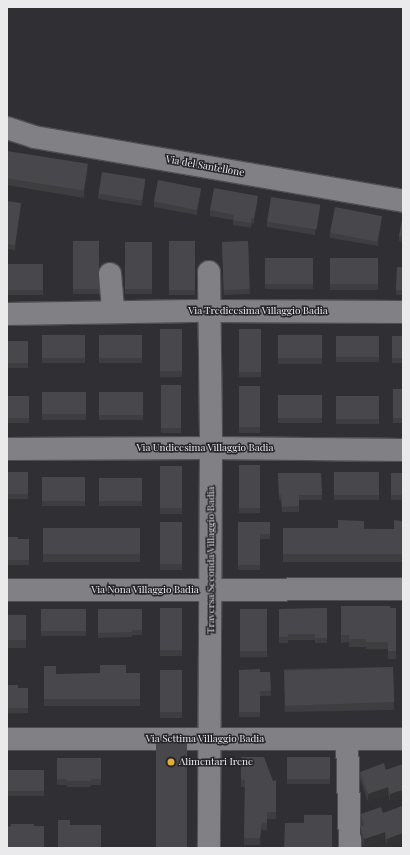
<!DOCTYPE html>
<style>
body{margin:0}
#map{position:relative;width:410px;height:855px;overflow:hidden;background:#302f33;font-family:"Playfair Display",serif}
div>[style]{position:absolute}
.roads{filter:drop-shadow(1px 0 #4f4e51) drop-shadow(-1px 0 #4f4e51) drop-shadow(0 1px #4f4e51) drop-shadow(0 -1px #4f4e51)}
.minor>*{height:22px;margin:-11px;padding:0 11px;transform-origin:11px;border-radius:11px;background:#818085}
.wall>*{inset:0;background:#3e3d40;transform-origin:0 0}
.shaded-wall>*{inset:0;background:#323234}
.building>*{inset:0;background:#48474b;transform-origin:0 0}
.dots>*{width:11px;height:11px;translate:-50% -50%;box-sizing:border-box;border:2px solid #262529;border-radius:50%}
span{translate:-50% -50%;white-space:nowrap;text-align:center;line-height:1.15;-webkit-text-stroke:3px #262529;paint-order:stroke}
.street-label{font-size:10px;color:#eaeaec}
.poi-label{font-size:10px;color:#eaeaec}
.left{translate:0 -50%;text-align:left}
.frame{position:absolute;inset:0;border:8px solid #eaeaec;pointer-events:none}
</style>
<div id="map">
<div class="roads">
<div class="minor">
<i style="left:7px;top:128px;width:28px;rotate:18deg"></i>
<i style="left:34px;top:137px;width:375px;rotate:9.8deg"></i>
<i style="left:209px;top:272px;width:176px;rotate:89.3deg"></i>
<i style="left:211px;top:448px;width:400px;rotate:90.3deg"></i>
<i style="left:110px;top:274px;width:38px;rotate:85deg"></i>
<i style="left:7px;top:314px;width:201px;rotate:-0.9deg"></i>
<i style="left:208px;top:311px;width:195px;rotate:0.3deg"></i>
<i style="left:7px;top:449px;width:204px;rotate:-0.3deg"></i>
<i style="left:211px;top:448px;width:192px;rotate:0.6deg"></i>
<i style="left:7px;top:590px;width:396px;rotate:-0.1deg"></i>
<i style="left:7px;top:739px;width:396px"></i>
<i style="left:347px;top:739px;width:109px;rotate:88.4deg"></i>
</div>
</div>
<div class="wall">
<i style="clip-path:polygon(7px 151px,88px 171px,84px 198px,7px 185px)"></i>
<i style="clip-path:polygon(145px 184px,142px 206px,98px 199px,98px 194px)"></i>
<i style="clip-path:polygon(201px 193px,197px 215px,154px 207px,154px 202px)"></i>
<i style="clip-path:polygon(7px 201px,21px 209px,15px 250px,7px 249px)"></i>
<i style="clip-path:polygon(258px 201px,254px 224px,252px 223px,251px 228px,233px 225px,233px 220px,210px 216px,210px 210px)"></i>
<i style="clip-path:polygon(320px 210px,315px 235px,267px 227px,267px 222px)"></i>
<i style="clip-path:polygon(403px 214px,403px 242px,399px 241px,399px 236px)"></i>
<i style="clip-path:polygon(382px 221px,378px 246px,330px 238px,330px 233px)"></i>
<i style="left:73px;top:241px;width:26px;height:53px"></i>
<i style="left:169px;top:241px;width:26px;height:54px"></i>
<i style="left:248px;top:241px;width:53px;height:26px;rotate:88deg"></i>
<i style="left:125px;top:242px;width:27px;height:52px"></i>
<i style="left:265px;top:258px;width:48px;height:31px"></i>
<i style="left:330px;top:258px;width:48px;height:32px"></i>
<i style="left:7px;top:264px;width:36px;height:31px"></i>
<i style="clip-path:polygon(397px 267px,403px 267px,403px 295px,396px 295px)"></i>
<i style="left:160px;top:329px;width:22px;height:48px"></i>
<i style="left:239px;top:329px;width:22px;height:48px"></i>
<i style="left:42px;top:335px;width:43px;height:28px"></i>
<i style="left:142px;top:335px;width:28px;height:43px;rotate:90deg"></i>
<i style="left:278px;top:335px;width:44px;height:29px"></i>
<i style="left:336px;top:336px;width:43px;height:26px"></i>
<i style="left:392px;top:336px;width:11px;height:27px"></i>
<i style="left:7px;top:341px;width:21px;height:27px"></i>
<i style="left:161px;top:385px;width:20px;height:48px"></i>
<i style="left:239px;top:386px;width:21px;height:47px"></i>
<i style="left:393px;top:389px;width:10px;height:34px"></i>
<i style="left:86px;top:392px;width:28px;height:44px;rotate:90deg"></i>
<i style="left:99px;top:392px;width:44px;height:28px"></i>
<i style="left:278px;top:395px;width:44px;height:28px"></i>
<i style="left:7px;top:396px;width:22px;height:27px"></i>
<i style="left:336px;top:396px;width:43px;height:28px"></i>
<i style="left:260px;top:465px;width:48px;height:21px;rotate:90deg"></i>
<i style="left:160px;top:466px;width:22px;height:48px"></i>
<i style="left:7px;top:472px;width:21px;height:27px"></i>
<i style="left:379px;top:472px;width:28px;height:45px;rotate:90deg"></i>
<i style="clip-path:polygon(278px 473px,321px 473px,322px 500px,299px 500px,299px 512px,282px 512px,281px 500px,279px 500px)"></i>
<i style="left:391px;top:473px;width:12px;height:27px"></i>
<i style="left:85px;top:477px;width:29px;height:43px;rotate:90deg"></i>
<i style="left:142px;top:478px;width:28px;height:43px;rotate:90deg"></i>
<i style="clip-path:polygon(403px 521px,403px 562px,283px 562px,283px 528px,394px 529px)"></i>
<i style="left:182px;top:522px;width:48px;height:22px;rotate:90deg"></i>
<i style="clip-path:polygon(238px 522px,270px 522px,270px 539px,260px 539px,260px 570px,238px 570px)"></i>
<i style="left:140px;top:528px;width:34px;height:97px;rotate:90deg"></i>
<i style="clip-path:polygon(7px 537px,18px 539px,29px 539px,29px 565px,7px 565px)"></i>
<i style="clip-path:polygon(341px 606px,396px 608px,396px 659px,388px 659px,388px 649px,366px 649px,366px 647px,349px 647px,349px 642px,341px 643px)"></i>
<i style="left:160px;top:608px;width:22px;height:48px"></i>
<i style="clip-path:polygon(327px 608px,327px 643px,315px 643px,315px 640px,288px 640px,288px 643px,279px 643px,279px 609px)"></i>
<i style="left:41px;top:609px;width:45px;height:27px"></i>
<i style="clip-path:polygon(98px 609px,142px 609px,142px 635px,132px 635px,132px 637px,98px 638px)"></i>
<i style="left:240px;top:609px;width:27px;height:48px"></i>
<i style="left:7px;top:615px;width:19px;height:33px"></i>
<i style="clip-path:polygon(44px 666px,56px 674px,140px 673px,140px 706px,44px 706px)"></i>
<i style="left:393px;top:667px;width:43px;height:109px;rotate:89deg"></i>
<i style="left:160px;top:670px;width:22px;height:48px"></i>
<i style="clip-path:polygon(239px 670px,260px 672px,270px 672px,271px 696px,260px 696px,260px 717px,239px 717px)"></i>
<i style="clip-path:polygon(7px 685px,18px 688px,28px 688px,28px 713px,7px 713px)"></i>
<i style="clip-path:polygon(241px 757px,273px 781px,276px 780px,276px 819px,267px 819px,267px 830px,262px 830px,260px 845px,244px 845px,245px 787px,241px 787px)"></i>
<i style="left:287px;top:757px;width:43px;height:27px"></i>
<i style="clip-path:polygon(57px 758px,101px 758px,101px 785px,91px 785px,91px 787px,67px 787px,67px 785px,57px 785px)"></i>
<i style="clip-path:polygon(403px 764px,390px 802px,388px 794px,368px 802px,360px 779px,360px 772px,386px 770px)"></i>
<i style="left:7px;top:770px;width:37px;height:26px"></i>
<i style="clip-path:polygon(403px 808px,387px 846px,385px 839px,364px 847px,360px 834px,360px 826px,362px 826px,361px 822px,361px 814px,383px 813px)"></i>
<i style="clip-path:polygon(58px 820px,70px 825px,101px 825px,101px 848px,58px 848px)"></i>
<i style="clip-path:polygon(34px 826px,44px 826px,44px 848px,7px 848px,7px 827px)"></i>
</div>
<div class="shaded-wall">
<i style="clip-path:polygon(88px 164px,88px 171px,84px 198px,84px 190px)"></i>
<i style="clip-path:polygon(145px 179px,145px 184px,142px 206px,142px 201px)"></i>
<i style="clip-path:polygon(201px 188px,201px 193px,197px 215px,197px 209px)"></i>
<i style="clip-path:polygon(258px 196px,258px 201px,254px 224px,254px 218px)"></i>
<i style="clip-path:polygon(21px 203px,21px 209px,15px 250px,15px 245px)"></i>
<i style="clip-path:polygon(320px 205px,320px 210px,315px 235px,315px 230px)"></i>
<i style="clip-path:polygon(382px 216px,382px 221px,378px 246px,378px 241px)"></i>
<i style="clip-path:polygon(388px 787px,388px 794px,368px 802px,368px 794px)"></i>
<i style="clip-path:polygon(403px 790px,403px 797px,390px 802px,390px 794px)"></i>
<i style="clip-path:polygon(262px 823px,262px 830px,260px 845px,260px 838px)"></i>
<i style="clip-path:polygon(385px 832px,385px 839px,364px 847px,364px 839px)"></i>
<i style="clip-path:polygon(403px 833px,403px 841px,387px 846px,387px 839px)"></i>
</div>
<div class="building">
<i style="left:7px;top:151px;width:82px;height:27px;rotate:9deg"></i>
<i style="left:102px;top:172px;width:44px;height:22px;rotate:9deg"></i>
<i style="left:158px;top:180px;width:44px;height:22px;rotate:11deg"></i>
<i style="clip-path:polygon(214px 188px,258px 196px,254px 218px,252px 218px,251px 223px,233px 220px,234px 215px,210px 210px)"></i>
<i style="left:271px;top:197px;width:50px;height:25px;rotate:9deg"></i>
<i style="clip-path:polygon(7px 201px,21px 203px,15px 245px,7px 244px)"></i>
<i style="left:335px;top:207px;width:48px;height:26px;rotate:11deg"></i>
<i style="clip-path:polygon(403px 215px,403px 237px,399px 236px)"></i>
<i style="left:73px;top:241px;width:26px;height:48px"></i>
<i style="left:169px;top:241px;width:26px;height:49px"></i>
<i style="left:248px;top:241px;width:48px;height:26px;rotate:88deg"></i>
<i style="left:125px;top:242px;width:27px;height:47px"></i>
<i style="left:265px;top:258px;width:48px;height:26px"></i>
<i style="left:330px;top:258px;width:48px;height:26px"></i>
<i style="left:7px;top:264px;width:36px;height:26px"></i>
<i style="clip-path:polygon(397px 267px,403px 267px,403px 290px,396px 290px)"></i>
<i style="left:160px;top:329px;width:22px;height:42px"></i>
<i style="left:239px;top:329px;width:22px;height:43px"></i>
<i style="left:42px;top:335px;width:43px;height:23px"></i>
<i style="left:142px;top:335px;width:23px;height:43px;rotate:90deg"></i>
<i style="left:278px;top:335px;width:44px;height:23px"></i>
<i style="left:336px;top:336px;width:43px;height:21px"></i>
<i style="left:392px;top:336px;width:11px;height:22px"></i>
<i style="left:7px;top:341px;width:21px;height:22px"></i>
<i style="left:161px;top:385px;width:20px;height:43px"></i>
<i style="left:239px;top:386px;width:21px;height:41px"></i>
<i style="left:393px;top:389px;width:10px;height:29px"></i>
<i style="left:86px;top:392px;width:22px;height:44px;rotate:90deg"></i>
<i style="left:99px;top:392px;width:44px;height:23px"></i>
<i style="left:278px;top:395px;width:44px;height:23px"></i>
<i style="left:7px;top:396px;width:22px;height:22px"></i>
<i style="left:336px;top:396px;width:43px;height:23px"></i>
<i style="left:260px;top:465px;width:43px;height:21px;rotate:90deg"></i>
<i style="left:160px;top:466px;width:22px;height:42px"></i>
<i style="left:7px;top:472px;width:21px;height:22px"></i>
<i style="left:379px;top:472px;width:23px;height:45px;rotate:90deg"></i>
<i style="clip-path:polygon(278px 473px,321px 473px,322px 495px,299px 495px,299px 506px,282px 507px,281px 495px,279px 495px)"></i>
<i style="left:391px;top:473px;width:12px;height:22px"></i>
<i style="left:85px;top:477px;width:24px;height:43px;rotate:90deg"></i>
<i style="left:142px;top:478px;width:23px;height:43px;rotate:90deg"></i>
<i style="clip-path:polygon(338px 520px,364px 521px,364px 529px,394px 529px,394px 520px,403px 521px,403px 554px,283px 554px,283px 528px,338px 528px)"></i>
<i style="left:182px;top:522px;width:42px;height:22px;rotate:90deg"></i>
<i style="clip-path:polygon(238px 522px,270px 522px,270px 534px,260px 534px,260px 565px,238px 565px)"></i>
<i style="left:140px;top:528px;width:26px;height:97px;rotate:90deg"></i>
<i style="clip-path:polygon(7px 537px,18px 537px,18px 539px,29px 539px,29px 560px,7px 560px)"></i>
<i style="clip-path:polygon(341px 606px,390px 606px,390px 608px,396px 608px,396px 651px,388px 651px,388px 642px,366px 642px,366px 639px,349px 639px,349px 635px,341px 635px)"></i>
<i style="left:160px;top:608px;width:22px;height:42px"></i>
<i style="clip-path:polygon(327px 608px,327px 638px,315px 638px,315px 634px,288px 634px,288px 637px,279px 637px,279px 609px)"></i>
<i style="left:41px;top:609px;width:45px;height:22px"></i>
<i style="clip-path:polygon(98px 609px,142px 609px,142px 630px,132px 630px,132px 632px,98px 633px)"></i>
<i style="left:240px;top:609px;width:27px;height:42px"></i>
<i style="left:7px;top:615px;width:19px;height:25px"></i>
<i style="clip-path:polygon(100px 665px,126px 665px,126px 673px,140px 673px,140px 699px,44px 699px,44px 666px,56px 666px,56px 674px,100px 673px)"></i>
<i style="left:393px;top:667px;width:35px;height:109px;rotate:88deg"></i>
<i style="clip-path:polygon(260px 669px,260px 672px,270px 672px,271px 691px,260px 691px,260px 712px,239px 712px,239px 670px)"></i>
<i style="left:160px;top:670px;width:22px;height:42px"></i>
<i style="clip-path:polygon(7px 685px,18px 685px,18px 688px,28px 688px,28px 708px,7px 708px)"></i>
<i style="left:156px;top:741px;width:31px;height:107px"></i>
<i style="clip-path:polygon(241px 757px,264px 757px,273px 781px,276px 780px,276px 812px,267px 812px,267px 823px,262px 823px,260px 838px,244px 838px,245px 780px,241px 779px)"></i>
<i style="left:287px;top:757px;width:43px;height:22px"></i>
<i style="clip-path:polygon(57px 758px,101px 758px,101px 779px,91px 779px,91px 781px,67px 781px,67px 779px,57px 779px)"></i>
<i style="clip-path:polygon(384px 763px,386px 770px,403px 764px,403px 790px,390px 794px,388px 787px,368px 794px,360px 772px)"></i>
<i style="left:7px;top:770px;width:37px;height:21px"></i>
<i style="clip-path:polygon(402px 806px,403px 833px,387px 839px,385px 832px,364px 839px,360px 826px,364px 825px,361px 814px,381px 807px,383px 813px)"></i>
<i style="clip-path:polygon(304px 815px,332px 815px,332px 848px,284px 848px,285px 823px,304px 823px)"></i>
<i style="clip-path:polygon(58px 820px,70px 820px,70px 825px,101px 825px,101px 847px,58px 847px)"></i>
<i style="clip-path:polygon(11px 824px,34px 824px,34px 826px,44px 826px,44px 847px,7px 847px,7px 827px,11px 826px)"></i>
</div>
<div class="dots">
<i style="left:171px;top:762px;background:#e4ad35"></i>
</div>
<div class="street-label">
<span style="left:205px;top:166px;rotate:10deg">Via del Santellone</span>
<span style="left:258px;top:311px">Via Tredicesima Villaggio Badia</span>
<span style="left:205px;top:448px">Via Undicesima Villaggio Badia</span>
<span style="left:211px;top:560px;rotate:-90deg">Traversa Seconda Villaggio Badia</span>
<span style="left:145px;top:590px">Via Nona Villaggio Badia</span>
<span style="left:205px;top:739px">Via Settima Villaggio Badia</span>
</div>
<div class="poi-label">
<span class="left" style="left:179px;top:762px">Alimentari Irene</span>
</div>
<div class="frame"></div>
</div>
